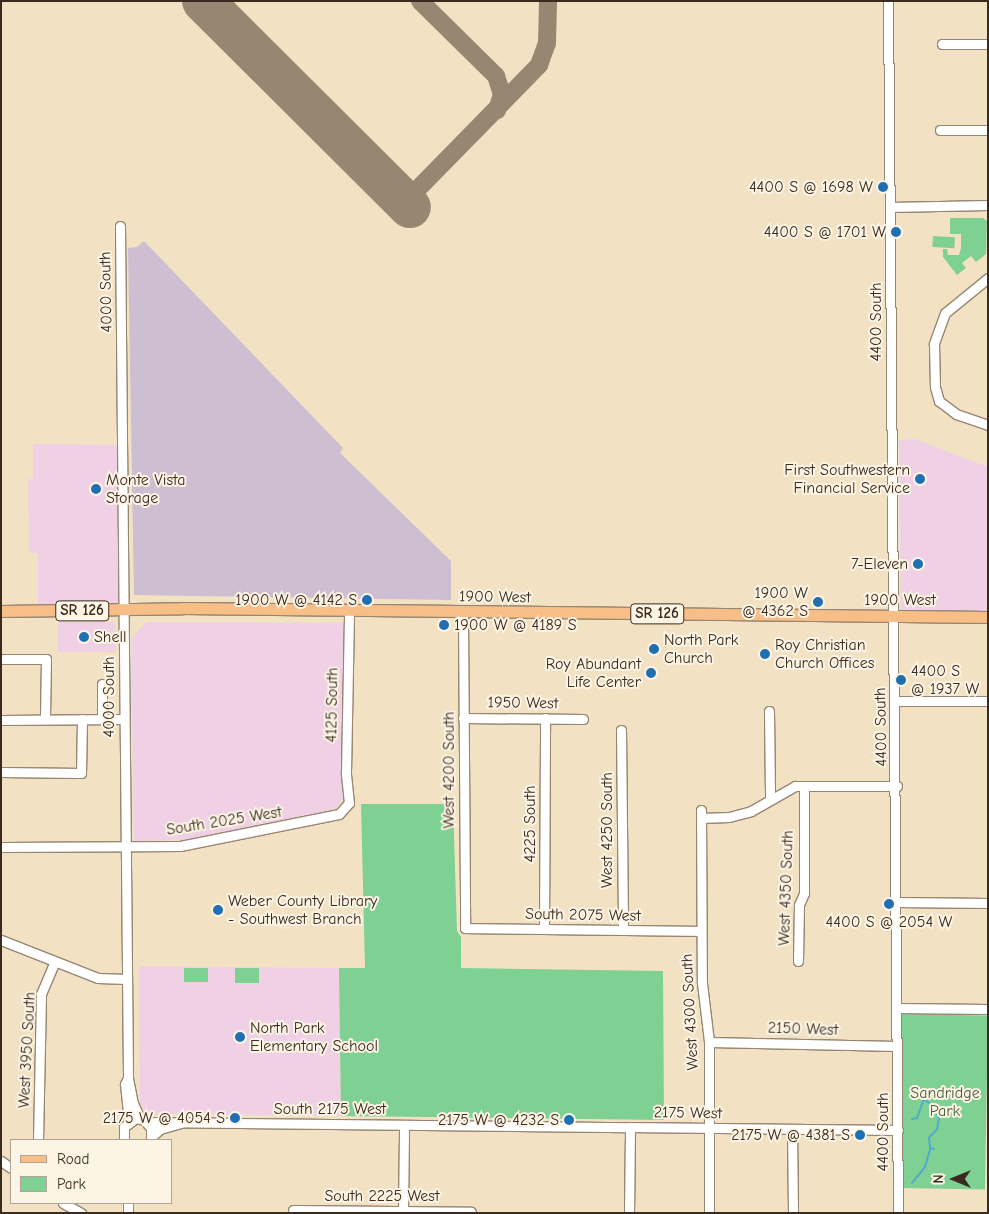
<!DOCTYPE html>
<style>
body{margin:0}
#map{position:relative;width:989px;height:1214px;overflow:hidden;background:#f3e1c4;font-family:"Comic Neue",sans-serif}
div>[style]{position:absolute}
.built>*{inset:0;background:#f0d0e4;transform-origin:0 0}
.industrial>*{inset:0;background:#cebed1}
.green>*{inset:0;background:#7ed193;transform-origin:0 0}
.stream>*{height:2px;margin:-1px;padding:0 1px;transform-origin:1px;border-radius:1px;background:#50aace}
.taxiway>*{height:18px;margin:-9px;padding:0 9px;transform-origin:9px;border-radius:9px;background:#978671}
.runway>*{height:42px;margin:-21px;padding:0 21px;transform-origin:21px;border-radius:21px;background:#978671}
.roads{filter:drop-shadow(1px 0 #978671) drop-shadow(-1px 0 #978671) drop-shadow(0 1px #978671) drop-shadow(0 -1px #978671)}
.minor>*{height:9px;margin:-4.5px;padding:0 4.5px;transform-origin:4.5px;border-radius:4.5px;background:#fff}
.major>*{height:11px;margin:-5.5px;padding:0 5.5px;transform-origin:5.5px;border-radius:5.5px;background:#f7be87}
.dots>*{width:14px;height:14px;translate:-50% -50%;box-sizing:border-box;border:2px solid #fcf5e5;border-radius:50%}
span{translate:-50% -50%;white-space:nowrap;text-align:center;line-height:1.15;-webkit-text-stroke:4px #fcf5e5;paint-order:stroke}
.shield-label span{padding:1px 4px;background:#fcf5e5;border:1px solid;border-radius:4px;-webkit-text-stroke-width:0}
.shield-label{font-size:15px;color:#3b2a1e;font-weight:700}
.poi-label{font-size:16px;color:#3b2a1e}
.right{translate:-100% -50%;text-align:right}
.left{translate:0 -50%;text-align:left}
.street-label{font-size:16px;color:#3b2a1e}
.park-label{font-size:16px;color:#4f5c41}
.frame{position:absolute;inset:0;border:2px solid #3b2a1e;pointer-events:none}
.legend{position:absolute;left:10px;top:1139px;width:162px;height:65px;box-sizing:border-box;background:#fcf5e5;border:1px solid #afa495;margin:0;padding:6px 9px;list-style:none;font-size:15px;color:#3b2a1e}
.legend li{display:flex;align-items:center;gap:10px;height:25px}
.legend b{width:25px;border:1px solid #afa495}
.north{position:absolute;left:929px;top:1154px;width:50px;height:50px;-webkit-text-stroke:4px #fcf5e5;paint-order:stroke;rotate:270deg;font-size:14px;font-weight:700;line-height:20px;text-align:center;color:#3b2a1e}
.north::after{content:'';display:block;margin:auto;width:18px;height:22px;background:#3b2a1e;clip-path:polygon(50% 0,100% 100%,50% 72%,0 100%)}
</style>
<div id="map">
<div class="built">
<i style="clip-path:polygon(915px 439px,988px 467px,988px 613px,901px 612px,899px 440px)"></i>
<i style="clip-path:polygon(33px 444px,118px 445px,118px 603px,38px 604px,38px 553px,29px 553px,28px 479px,33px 479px)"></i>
<i style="left:58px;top:622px;width:58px;height:30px"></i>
<i style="clip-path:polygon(147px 622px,347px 623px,348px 793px,336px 808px,322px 814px,184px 840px,134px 841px,131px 638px)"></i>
<i style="clip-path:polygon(139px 966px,339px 968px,341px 1116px,149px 1114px,140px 1106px)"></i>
</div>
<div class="industrial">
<i style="clip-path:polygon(144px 241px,343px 448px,340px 453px,451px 561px,451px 600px,134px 595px,128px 248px,137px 247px)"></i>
</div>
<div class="green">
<i style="clip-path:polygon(950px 218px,983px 218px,987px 221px,986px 254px,976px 262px,971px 256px,962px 263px,966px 268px,957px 275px,943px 257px,943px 249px,947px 249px,948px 255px,959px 255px,961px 248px,961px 234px,950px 234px)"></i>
<i style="left:933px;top:236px;width:22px;height:11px;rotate:3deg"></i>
<i style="clip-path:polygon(361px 804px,453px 804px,457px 931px,461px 937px,461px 968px,663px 971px,664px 1120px,341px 1116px,339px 968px,365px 968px)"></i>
<i style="left:184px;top:968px;width:24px;height:14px"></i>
<i style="left:235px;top:968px;width:24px;height:15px"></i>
<i style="left:902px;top:1014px;width:86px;height:174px;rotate:1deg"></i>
</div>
<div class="stream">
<i style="left:912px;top:1119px;width:5px;rotate:-11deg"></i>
<i style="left:917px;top:1118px;width:20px;rotate:-70deg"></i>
<i style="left:924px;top:1099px;width:11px;rotate:38deg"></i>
<i style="left:933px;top:1106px;width:13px;rotate:63deg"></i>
<i style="left:939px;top:1118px;width:11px;rotate:100deg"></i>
<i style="left:937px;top:1129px;width:12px;rotate:132deg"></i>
<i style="left:929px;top:1138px;width:10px;rotate:84deg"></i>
<i style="left:930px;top:1148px;width:4px;rotate:14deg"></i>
<i style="left:912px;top:1183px;width:21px;rotate:-51deg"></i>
<i style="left:925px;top:1167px;width:19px;rotate:-74deg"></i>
</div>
<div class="taxiway">
<i style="left:420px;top:1px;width:107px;rotate:44.6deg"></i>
<i style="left:496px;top:76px;width:19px;rotate:72deg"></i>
<i style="left:502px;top:94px;width:17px;rotate:107deg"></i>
<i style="left:405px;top:202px;width:192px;rotate:-45.6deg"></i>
<i style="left:539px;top:65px;width:23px;rotate:-70deg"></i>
<i style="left:547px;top:43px;width:42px;rotate:-88.6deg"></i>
</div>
<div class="runway">
<i style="left:203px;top:1px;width:292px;rotate:44.9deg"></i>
</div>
<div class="roads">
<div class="minor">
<i style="left:888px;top:1px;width:1212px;rotate:89.53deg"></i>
<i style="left:942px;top:44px;width:46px"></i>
<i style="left:940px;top:130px;width:48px"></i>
<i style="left:890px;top:207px;width:98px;rotate:-1.2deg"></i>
<i style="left:120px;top:226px;width:852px;rotate:89.46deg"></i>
<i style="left:128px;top:1078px;width:25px;rotate:79deg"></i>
<i style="left:133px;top:1103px;width:17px;rotate:66deg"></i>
<i style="left:988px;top:278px;width:55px;rotate:140.9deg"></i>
<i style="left:945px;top:313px;width:33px;rotate:110deg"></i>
<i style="left:934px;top:344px;width:43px;rotate:88.7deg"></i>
<i style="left:935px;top:387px;width:15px;rotate:74deg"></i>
<i style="left:939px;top:401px;width:21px;rotate:37deg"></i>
<i style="left:956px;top:414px;width:34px;rotate:19deg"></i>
<i style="left:463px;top:613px;width:315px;rotate:89.6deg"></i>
<i style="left:465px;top:928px;width:236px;rotate:0.7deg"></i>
<i style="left:1px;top:659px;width:45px"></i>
<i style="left:46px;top:659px;width:59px;rotate:91deg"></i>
<i style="left:102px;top:684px;width:35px;rotate:90deg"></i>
<i style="left:895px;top:701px;width:93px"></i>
<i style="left:769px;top:711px;width:87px;rotate:89.3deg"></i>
<i style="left:463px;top:718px;width:120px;rotate:0.5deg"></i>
<i style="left:1px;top:720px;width:123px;rotate:-0.5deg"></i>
<i style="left:621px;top:730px;width:200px;rotate:89.4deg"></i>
<i style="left:1px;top:772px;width:80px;rotate:0.7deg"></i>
<i style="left:81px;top:773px;width:54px;rotate:-88.9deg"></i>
<i style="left:701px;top:810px;width:173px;rotate:89.7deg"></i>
<i style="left:702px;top:983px;width:59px;rotate:83.2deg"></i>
<i style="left:709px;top:1042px;width:171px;rotate:90deg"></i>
<i style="left:701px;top:818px;width:28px;rotate:-2deg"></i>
<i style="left:729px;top:817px;width:23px;rotate:-15deg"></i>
<i style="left:751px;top:811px;width:51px;rotate:-29.6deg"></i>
<i style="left:795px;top:786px;width:102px"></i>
<i style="left:1px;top:847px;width:179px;rotate:-0.3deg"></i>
<i style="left:180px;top:846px;width:162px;rotate:-11.4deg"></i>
<i style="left:339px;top:814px;width:15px;rotate:-48deg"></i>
<i style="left:349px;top:803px;width:31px;rotate:-96deg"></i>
<i style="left:346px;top:772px;width:160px;rotate:-88.9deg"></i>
<i style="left:897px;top:902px;width:91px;rotate:0.6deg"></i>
<i style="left:544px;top:929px;width:211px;rotate:-89.7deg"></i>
<i style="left:1px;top:940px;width:104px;rotate:21.4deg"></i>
<i style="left:98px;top:978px;width:29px;rotate:2deg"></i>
<i style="left:798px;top:961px;width:56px;rotate:-89deg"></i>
<i style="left:799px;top:905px;width:13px;rotate:-67deg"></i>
<i style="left:804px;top:893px;width:107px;rotate:-90deg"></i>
<i style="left:897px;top:1008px;width:91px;rotate:0.6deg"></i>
<i style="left:709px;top:1042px;width:188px;rotate:1.2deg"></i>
<i style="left:128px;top:1078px;width:7px;rotate:117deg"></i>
<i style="left:125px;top:1084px;width:37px;rotate:84deg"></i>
<i style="left:147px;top:1122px;width:751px;rotate:0.61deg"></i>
<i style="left:792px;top:1129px;width:84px;rotate:89.3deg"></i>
<i style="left:152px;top:1136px;width:11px;rotate:-41deg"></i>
<i style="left:160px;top:1129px;width:22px;rotate:-16deg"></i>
<i style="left:38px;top:1140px;width:146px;rotate:-88.8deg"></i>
<i style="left:41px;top:994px;width:34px;rotate:-67deg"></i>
<i style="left:124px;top:1140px;width:13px;rotate:-90deg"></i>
<i style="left:124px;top:1127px;width:15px;rotate:-37deg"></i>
<i style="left:136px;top:1118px;width:8px;rotate:14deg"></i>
<i style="left:144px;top:1120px;width:11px;rotate:49deg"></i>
<i style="left:151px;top:1128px;width:12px;rotate:90deg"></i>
<i style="left:1px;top:1161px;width:12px;rotate:35deg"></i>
<i style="left:63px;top:1203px;width:21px;rotate:29deg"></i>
<i style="left:293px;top:1210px;width:178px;rotate:0.6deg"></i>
<i style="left:128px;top:1213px;width:10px;rotate:-90deg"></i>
<i style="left:403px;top:1213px;width:88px;rotate:-89.3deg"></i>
<i style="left:629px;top:1213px;width:86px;rotate:-89.3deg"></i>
</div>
<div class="major">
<i style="left:1px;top:611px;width:182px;rotate:-0.9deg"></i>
<i style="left:183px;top:608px;width:805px;rotate:0.64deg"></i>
</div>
</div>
<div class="dots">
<i style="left:883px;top:187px;background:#1f6fb2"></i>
<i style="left:896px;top:232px;background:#1f6fb2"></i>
<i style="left:920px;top:479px;background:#1f6fb2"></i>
<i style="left:96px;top:489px;background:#1f6fb2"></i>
<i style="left:918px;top:564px;background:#1f6fb2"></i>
<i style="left:367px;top:600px;background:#1f6fb2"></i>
<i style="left:818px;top:602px;background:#1f6fb2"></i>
<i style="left:444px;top:625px;background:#1f6fb2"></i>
<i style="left:84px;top:637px;background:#1f6fb2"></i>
<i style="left:654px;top:649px;background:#1f6fb2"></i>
<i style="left:765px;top:654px;background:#1f6fb2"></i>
<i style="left:651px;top:673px;background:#1f6fb2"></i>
<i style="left:901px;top:680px;background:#1f6fb2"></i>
<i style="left:889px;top:904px;background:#1f6fb2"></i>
<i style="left:218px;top:910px;background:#1f6fb2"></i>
<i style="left:240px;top:1037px;background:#1f6fb2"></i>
<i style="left:235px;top:1118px;background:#1f6fb2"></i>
<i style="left:569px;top:1120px;background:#1f6fb2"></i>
<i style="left:860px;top:1135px;background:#1f6fb2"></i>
</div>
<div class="shield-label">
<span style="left:82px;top:611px">SR 126</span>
<span style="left:657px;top:614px">SR 126</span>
</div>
<div class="poi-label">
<span class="right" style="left:873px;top:187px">4400 S @ 1698 W</span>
<span class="right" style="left:886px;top:232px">4400 S @ 1701 W</span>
<span class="right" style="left:910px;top:479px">First Southwestern<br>Financial Service</span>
<span class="left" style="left:106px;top:489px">Monte Vista<br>Storage</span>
<span class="right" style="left:908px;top:564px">7-Eleven</span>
<span class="right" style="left:808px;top:602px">1900 W<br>@ 4362 S</span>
<span class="right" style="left:357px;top:600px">1900 W @ 4142 S</span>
<span class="left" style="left:454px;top:625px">1900 W @ 4189 S</span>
<span class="left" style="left:94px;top:637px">Shell</span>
<span class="left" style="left:664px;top:649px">North Park<br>Church</span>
<span class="left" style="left:775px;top:654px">Roy Christian<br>Church Offices</span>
<span class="right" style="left:641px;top:673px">Roy Abundant<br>Life Center</span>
<span class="left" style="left:911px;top:680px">4400 S<br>@ 1937 W</span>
<span class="left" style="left:228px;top:910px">Weber County Library<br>- Southwest Branch</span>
<span style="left:889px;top:922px">4400 S @ 2054 W</span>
<span class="left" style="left:250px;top:1037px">North Park<br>Elementary School</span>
<span class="right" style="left:225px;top:1118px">2175 W @ 4054 S</span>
<span class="right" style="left:559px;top:1120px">2175 W @ 4232 S</span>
<span class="right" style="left:850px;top:1135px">2175 W @ 4381 S</span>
</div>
<div class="street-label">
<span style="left:106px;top:292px;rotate:-91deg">4000 South</span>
<span style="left:876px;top:322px;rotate:-90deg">4400 South</span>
<span style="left:495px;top:597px;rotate:1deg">1900 West</span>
<span style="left:900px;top:600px">1900 West</span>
<span style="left:109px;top:697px;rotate:-90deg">4000 South</span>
<span style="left:523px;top:703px;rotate:1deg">1950 West</span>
<span style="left:332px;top:705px;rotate:-89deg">4125 South</span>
<span style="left:881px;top:727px;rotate:-91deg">4400 South</span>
<span style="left:449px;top:770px;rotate:-90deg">West 4200 South</span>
<span style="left:224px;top:821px;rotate:-9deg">South 2025 West</span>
<span style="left:530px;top:824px;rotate:-90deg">4225 South</span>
<span style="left:607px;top:830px;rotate:-90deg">West 4250 South</span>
<span style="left:786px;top:888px;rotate:-88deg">West 4350 South</span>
<span style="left:583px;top:915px;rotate:1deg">South 2075 West</span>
<span style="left:690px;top:1012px;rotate:-93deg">West 4300 South</span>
<span style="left:803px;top:1029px;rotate:2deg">2150 West</span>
<span style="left:27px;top:1050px;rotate:-87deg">West 3950 South</span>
<span style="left:330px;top:1109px">South 2175 West</span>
<span style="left:688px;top:1113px;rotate:1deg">2175 West</span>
<span style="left:883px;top:1132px;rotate:-90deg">4400 South</span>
<span style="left:382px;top:1196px">South 2225 West</span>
</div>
<div class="park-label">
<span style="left:945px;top:1102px">Sandridge<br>Park</span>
</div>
<div class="frame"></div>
<ul class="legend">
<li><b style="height:6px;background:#f7be87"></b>Road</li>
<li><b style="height:14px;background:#7ed193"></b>Park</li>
</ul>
<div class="north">N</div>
</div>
